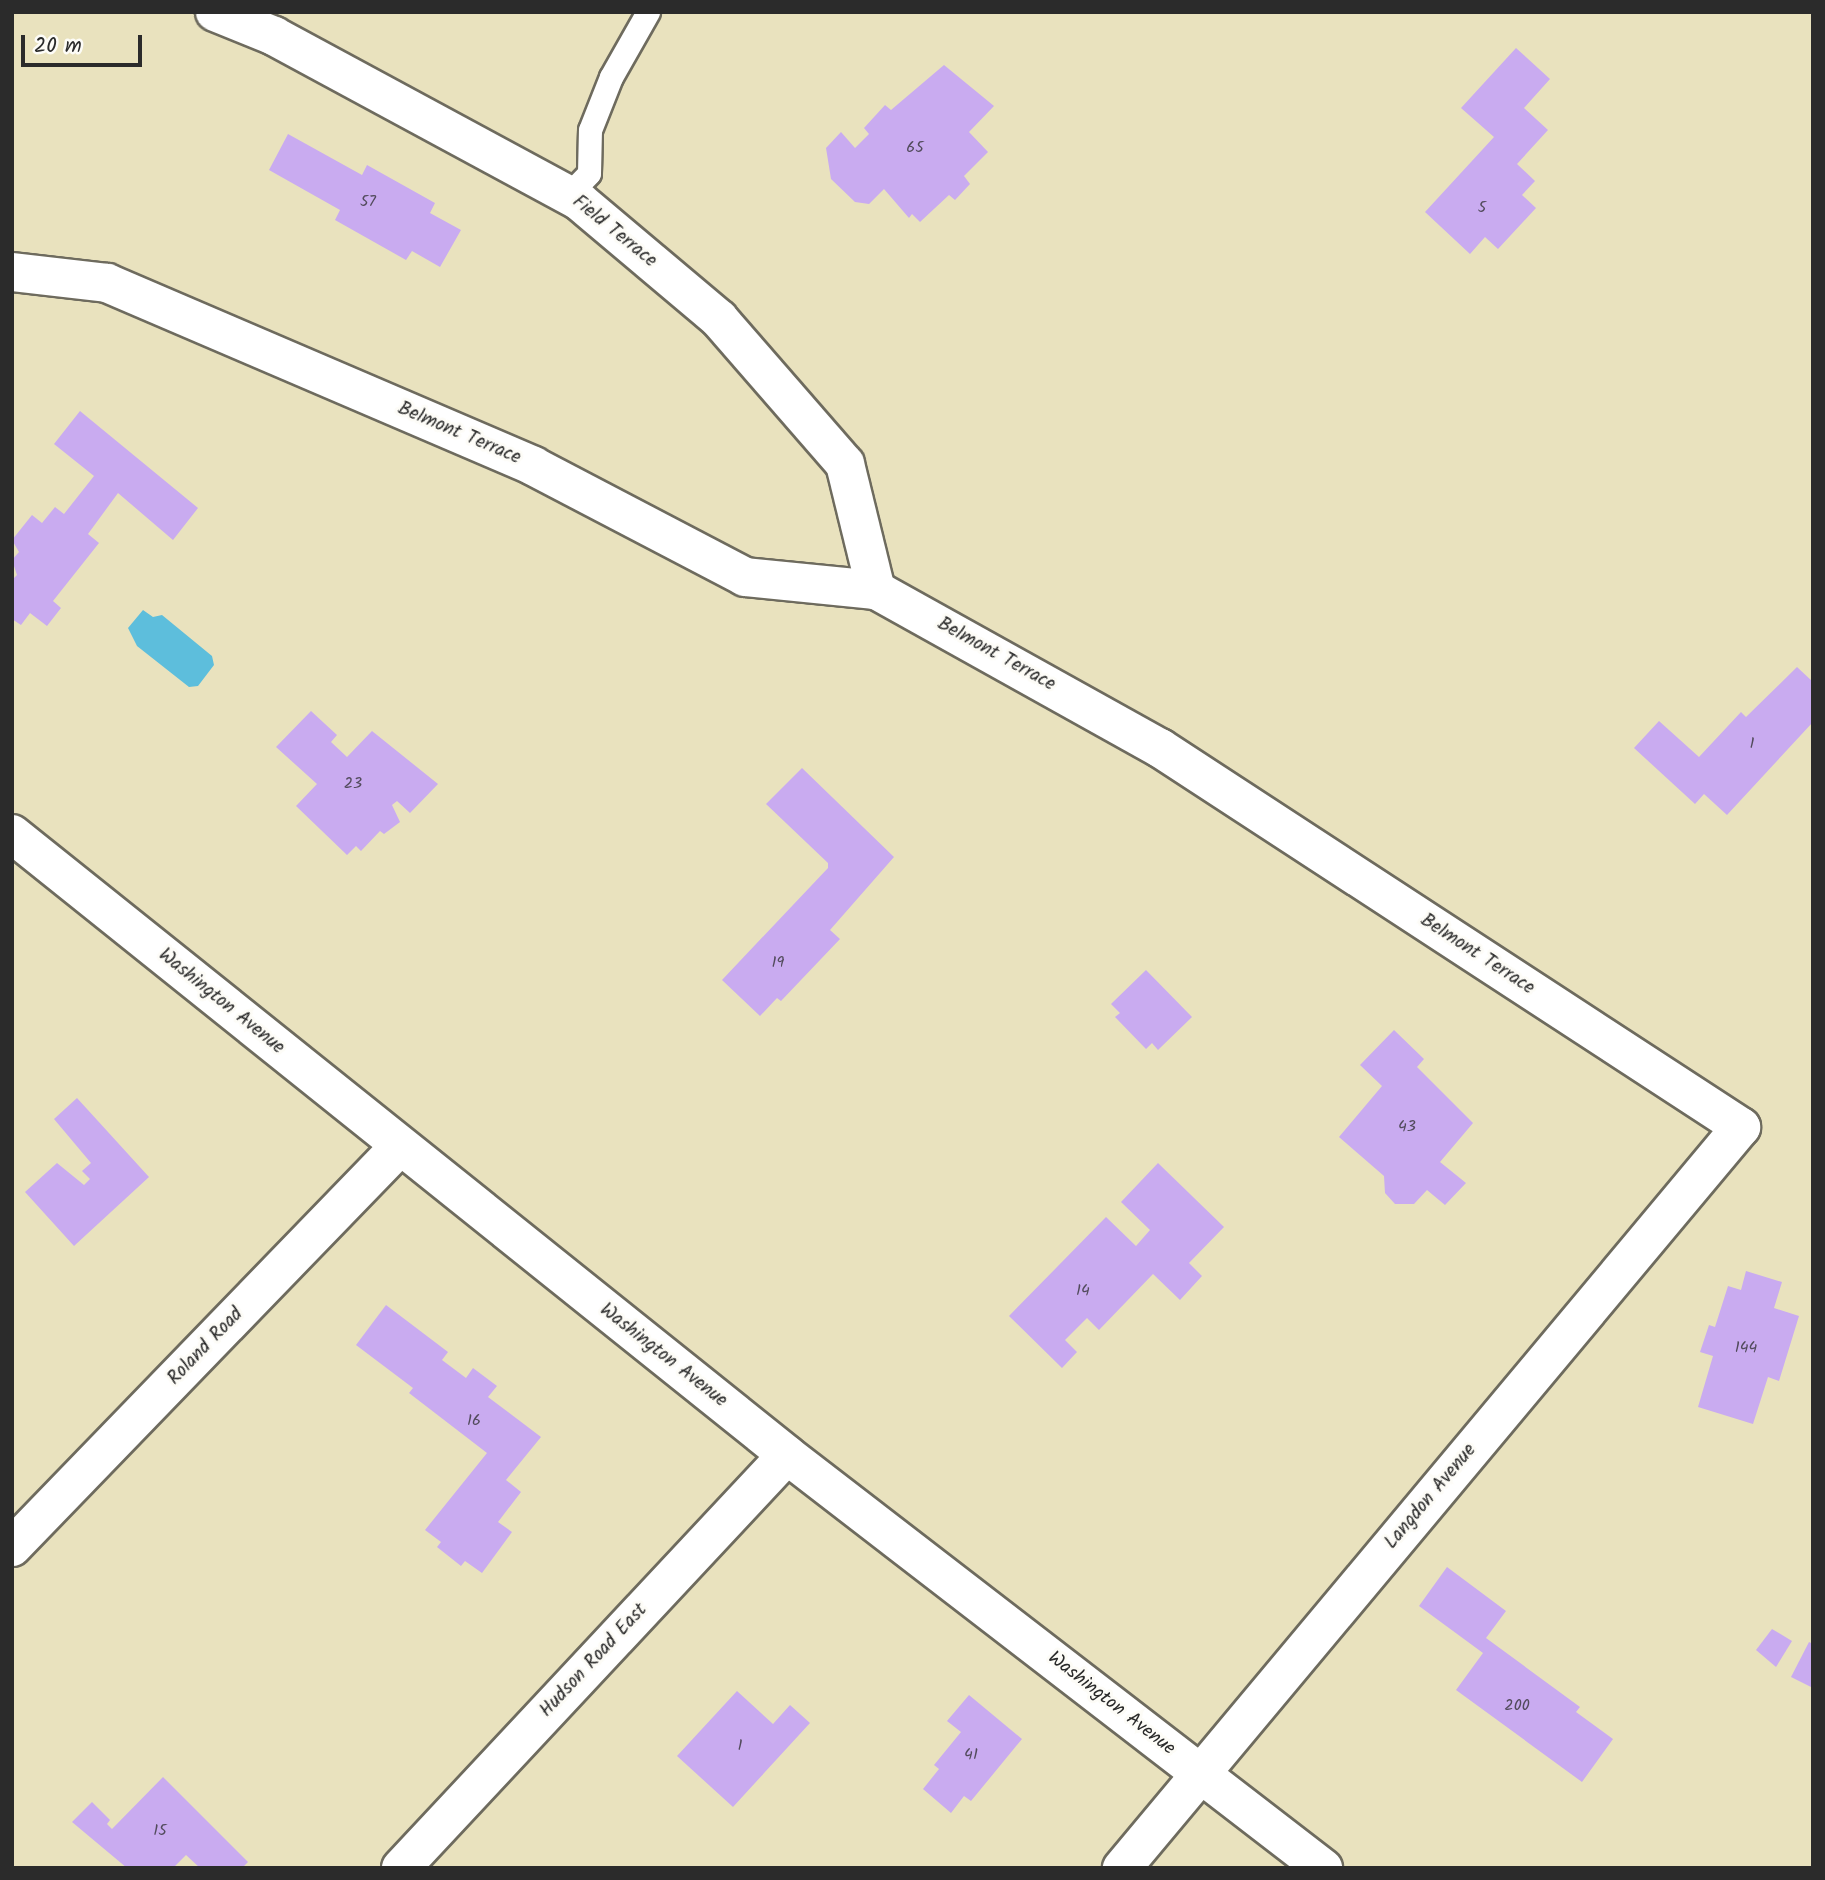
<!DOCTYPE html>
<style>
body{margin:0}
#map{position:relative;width:1825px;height:1880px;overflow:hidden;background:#e9e2be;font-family:Kalam,sans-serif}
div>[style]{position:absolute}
.water>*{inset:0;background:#5dbedc}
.building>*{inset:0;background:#c9abf0}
.roads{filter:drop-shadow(2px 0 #6e6b5e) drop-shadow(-2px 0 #6e6b5e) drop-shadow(0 2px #6e6b5e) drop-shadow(0 -2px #6e6b5e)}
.service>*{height:23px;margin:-11.5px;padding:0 11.5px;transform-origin:11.5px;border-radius:11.5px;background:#fff}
.minor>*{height:38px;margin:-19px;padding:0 19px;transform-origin:19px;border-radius:19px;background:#fff}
span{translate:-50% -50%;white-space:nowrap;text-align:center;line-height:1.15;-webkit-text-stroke:6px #fdfcf7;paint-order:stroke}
.number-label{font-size:16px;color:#524b5c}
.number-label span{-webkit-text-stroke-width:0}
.street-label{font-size:19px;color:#2b2b2b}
.frame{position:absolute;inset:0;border:14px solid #2b2b2b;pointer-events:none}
.scale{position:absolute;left:21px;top:35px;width:121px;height:32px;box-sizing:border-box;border:4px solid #2b2b2b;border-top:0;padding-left:9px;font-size:21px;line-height:24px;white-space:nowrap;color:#2b2b2b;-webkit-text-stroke:5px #fdfcf7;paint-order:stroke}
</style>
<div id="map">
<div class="water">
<i style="clip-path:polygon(143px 610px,153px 617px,162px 615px,212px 656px,214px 665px,198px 686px,189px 687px,137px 646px,128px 628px)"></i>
</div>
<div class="building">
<i style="clip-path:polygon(1516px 48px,1550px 79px,1524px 108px,1548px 130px,1517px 164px,1535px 181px,1522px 195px,1536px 208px,1498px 249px,1485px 237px,1470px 254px,1425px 212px,1494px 137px,1461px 108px)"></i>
<i style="clip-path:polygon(944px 65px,994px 106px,969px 132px,988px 152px,964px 176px,970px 184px,955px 200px,949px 195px,920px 222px,912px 214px,909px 218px,884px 189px,869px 204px,855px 202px,831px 179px,826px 148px,841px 132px,855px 148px,869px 134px,864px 128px,885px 105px,891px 110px)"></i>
<i style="clip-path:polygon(288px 134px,362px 175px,367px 165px,435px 203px,430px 213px,461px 230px,440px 267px,412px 251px,406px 260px,335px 220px,340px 210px,269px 170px)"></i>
<i style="clip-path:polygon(80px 411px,198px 508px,173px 540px,118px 493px,88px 534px,99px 543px,53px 601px,61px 608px,47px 626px,30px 613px,21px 625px,12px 619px,12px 580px,17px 575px,12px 560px,19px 552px,12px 540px,32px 515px,42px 523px,55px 507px,64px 514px,94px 476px,54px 444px)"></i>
<i style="clip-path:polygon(1797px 667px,1813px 682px,1813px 722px,1727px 815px,1704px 794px,1695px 804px,1634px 748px,1659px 721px,1699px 757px,1741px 712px,1746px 717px)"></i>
<i style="clip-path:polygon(311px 711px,337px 735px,331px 742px,347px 757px,372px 731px,438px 784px,410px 813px,397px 801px,392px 805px,400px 822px,384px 834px,380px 831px,361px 851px,356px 846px,347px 855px,296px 806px,317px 784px,276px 747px)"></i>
<i style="clip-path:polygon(802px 768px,894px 857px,830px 930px,840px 939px,781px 1001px,777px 998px,760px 1016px,722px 980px,828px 868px,828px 863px,766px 804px)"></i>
<i style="clip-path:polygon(1146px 970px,1192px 1017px,1158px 1050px,1152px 1043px,1146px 1049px,1115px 1017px,1120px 1013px,1111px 1004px)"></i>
<i style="clip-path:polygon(1394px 1030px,1424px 1059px,1417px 1067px,1473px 1123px,1440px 1162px,1466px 1183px,1445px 1205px,1427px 1190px,1414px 1204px,1395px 1204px,1385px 1193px,1384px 1176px,1339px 1137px,1382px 1086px,1360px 1065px)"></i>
<i style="clip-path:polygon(77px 1098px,149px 1177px,74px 1246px,25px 1192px,57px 1163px,84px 1185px,90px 1179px,82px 1171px,91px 1163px,54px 1119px)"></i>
<i style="clip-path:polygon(1158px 1163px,1224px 1227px,1189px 1263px,1202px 1276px,1180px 1300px,1153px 1274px,1099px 1330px,1087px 1318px,1065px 1340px,1077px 1352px,1062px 1368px,1009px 1316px,1106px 1217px,1136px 1246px,1150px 1230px,1121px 1202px)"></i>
<i style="clip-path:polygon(1746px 1271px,1782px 1282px,1774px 1308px,1799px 1316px,1779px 1381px,1768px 1377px,1753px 1424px,1698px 1407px,1713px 1356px,1700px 1352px,1709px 1325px,1715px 1327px,1728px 1286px,1741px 1290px)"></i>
<i style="clip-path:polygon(386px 1305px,448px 1352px,442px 1360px,466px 1378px,473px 1368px,497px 1386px,488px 1397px,541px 1437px,506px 1480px,521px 1492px,498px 1522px,512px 1532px,482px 1573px,465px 1561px,461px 1566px,437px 1547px,441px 1542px,425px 1530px,487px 1453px,409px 1393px,413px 1388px,356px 1345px)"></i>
<i style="clip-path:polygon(1447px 1567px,1506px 1611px,1486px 1638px,1580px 1707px,1576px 1712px,1613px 1739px,1582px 1782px,1456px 1690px,1483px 1653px,1419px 1606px)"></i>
<i style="clip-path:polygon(1772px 1629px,1792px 1641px,1776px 1667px,1756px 1650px)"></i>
<i style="clip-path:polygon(1809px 1642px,1813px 1644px,1813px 1688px,1791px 1677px)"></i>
<i style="clip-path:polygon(737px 1691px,773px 1724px,790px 1705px,810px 1723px,733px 1807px,677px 1756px)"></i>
<i style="clip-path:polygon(969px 1695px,1022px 1739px,971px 1801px,964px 1796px,951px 1813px,923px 1789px,939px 1769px,934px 1765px,961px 1732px,947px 1721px)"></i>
<i style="clip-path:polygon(163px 1777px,248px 1862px,242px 1868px,200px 1868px,186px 1855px,173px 1868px,127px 1868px,72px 1822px,92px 1802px,110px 1820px,107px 1824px,112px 1829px)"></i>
</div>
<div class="roads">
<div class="service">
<i style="left:568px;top:195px;width:30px;rotate:-46deg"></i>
<i style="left:589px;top:173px;width:43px;rotate:-88.7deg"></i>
<i style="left:590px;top:130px;width:57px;rotate:-68.4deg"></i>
<i style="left:611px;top:77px;width:75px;rotate:-60.4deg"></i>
</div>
<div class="minor">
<i style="left:215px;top:12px;width:64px;rotate:22.1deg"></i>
<i style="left:274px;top:36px;width:347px;rotate:28.4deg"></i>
<i style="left:579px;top:201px;width:183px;rotate:40.1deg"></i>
<i style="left:719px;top:319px;width:192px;rotate:49deg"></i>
<i style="left:845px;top:464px;width:130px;rotate:76.2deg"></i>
<i style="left:12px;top:272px;width:96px;rotate:6.6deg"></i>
<i style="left:107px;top:283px;width:464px;rotate:23.2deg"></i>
<i style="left:533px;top:466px;width:239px;rotate:27.6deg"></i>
<i style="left:745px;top:577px;width:132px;rotate:5.7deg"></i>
<i style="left:876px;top:590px;width:325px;rotate:29.1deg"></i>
<i style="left:1160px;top:748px;width:694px;rotate:33.12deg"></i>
<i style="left:1741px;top:1127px;width:966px;rotate:129.87deg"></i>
<i style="left:12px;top:834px;width:993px;rotate:38.7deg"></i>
<i style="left:787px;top:1455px;width:677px;rotate:37.62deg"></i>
<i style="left:12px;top:1547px;width:557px;rotate:-45.95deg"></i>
<i style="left:401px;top:1868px;width:565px;rotate:-46.94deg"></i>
</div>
</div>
<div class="number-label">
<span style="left:915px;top:148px">65</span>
<span style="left:368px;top:202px">57</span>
<span style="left:1482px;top:208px">5</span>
<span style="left:1752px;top:744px">1</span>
<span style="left:353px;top:784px">23</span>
<span style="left:778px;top:963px">19</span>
<span style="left:1407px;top:1127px">43</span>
<span style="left:1083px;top:1291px">14</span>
<span style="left:1746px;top:1348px">144</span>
<span style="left:474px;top:1421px">16</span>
<span style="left:1517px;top:1706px">200</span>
<span style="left:740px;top:1746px">1</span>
<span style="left:971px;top:1755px">41</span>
<span style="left:160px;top:1831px">15</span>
</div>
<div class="street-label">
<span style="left:614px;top:232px;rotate:39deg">Field Terrace</span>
<span style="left:459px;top:434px;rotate:23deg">Belmont Terrace</span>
<span style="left:996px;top:655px;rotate:29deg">Belmont Terrace</span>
<span style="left:1477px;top:955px;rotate:33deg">Belmont Terrace</span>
<span style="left:221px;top:1002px;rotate:39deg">Washington Avenue</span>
<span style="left:206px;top:1347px;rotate:-46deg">Roland Road</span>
<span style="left:663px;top:1356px;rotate:38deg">Washington Avenue</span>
<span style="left:1431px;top:1497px;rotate:-50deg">Langdon Avenue</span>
<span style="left:594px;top:1661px;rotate:-47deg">Hudson Road East</span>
<span style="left:1111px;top:1704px;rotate:38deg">Washington Avenue</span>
</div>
<div class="frame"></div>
<div class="scale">20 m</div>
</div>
